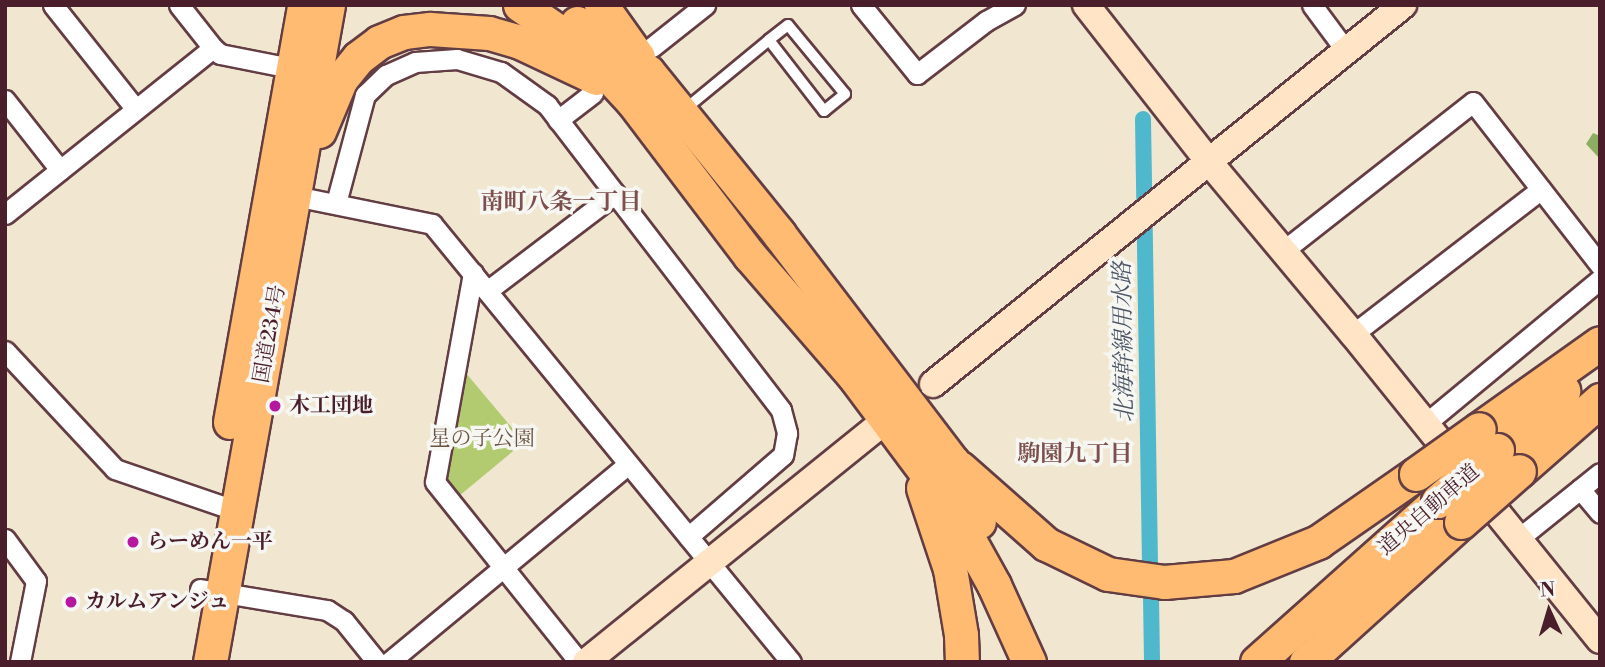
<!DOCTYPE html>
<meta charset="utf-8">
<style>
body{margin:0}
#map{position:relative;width:1605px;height:667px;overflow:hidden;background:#f1e6cf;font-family:"Libre Bodoni","Noto Serif JP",serif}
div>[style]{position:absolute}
.green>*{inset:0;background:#b2ca70}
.forest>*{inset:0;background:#8dae62}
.canal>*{height:16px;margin:-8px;padding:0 8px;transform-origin:8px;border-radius:8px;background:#4fb8cd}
.roads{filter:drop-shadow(2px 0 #633d44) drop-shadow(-2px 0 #633d44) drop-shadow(0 2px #633d44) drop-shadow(0 -2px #633d44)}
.lane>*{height:10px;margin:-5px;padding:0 5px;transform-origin:5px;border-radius:5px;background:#fff}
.street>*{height:19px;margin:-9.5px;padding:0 9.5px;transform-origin:9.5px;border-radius:9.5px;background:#fff}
.secondary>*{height:26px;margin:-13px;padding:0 13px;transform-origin:13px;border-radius:13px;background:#ffe4c6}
.highway>*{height:33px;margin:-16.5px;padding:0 16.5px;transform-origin:16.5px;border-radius:16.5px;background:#febb71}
.bridges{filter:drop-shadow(2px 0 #633d44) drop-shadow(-2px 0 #633d44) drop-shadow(0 2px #633d44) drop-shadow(0 -2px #633d44)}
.highway-bridge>*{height:33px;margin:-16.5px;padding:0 16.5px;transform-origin:16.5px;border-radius:16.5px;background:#febb71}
.dots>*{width:19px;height:19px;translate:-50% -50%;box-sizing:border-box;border:4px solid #f6f6f2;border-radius:50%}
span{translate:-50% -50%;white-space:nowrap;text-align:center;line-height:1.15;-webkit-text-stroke:7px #f6f6f2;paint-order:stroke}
.street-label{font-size:21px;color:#4a1f2b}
.poi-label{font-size:21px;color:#4a1f2b;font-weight:700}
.left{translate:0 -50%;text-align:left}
.park-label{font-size:21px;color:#695240}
.neighbourhood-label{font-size:23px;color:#7d504e;font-weight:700}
.water-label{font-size:23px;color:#4c5564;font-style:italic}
.frame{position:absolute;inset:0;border:7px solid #4a1f2b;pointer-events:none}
.north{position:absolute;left:1514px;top:576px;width:70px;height:70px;-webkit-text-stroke:5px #f6f6f2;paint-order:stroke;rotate:356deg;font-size:19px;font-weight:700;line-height:28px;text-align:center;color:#4a1f2b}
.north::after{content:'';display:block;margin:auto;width:24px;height:32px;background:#4a1f2b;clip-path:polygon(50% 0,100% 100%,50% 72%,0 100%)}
</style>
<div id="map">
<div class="green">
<i style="clip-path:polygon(465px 372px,524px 442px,459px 496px,447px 481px)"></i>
</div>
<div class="forest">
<i style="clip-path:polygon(1593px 133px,1600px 136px,1600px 159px,1586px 144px)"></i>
</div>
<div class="canal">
<i style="left:1143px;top:119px;width:446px;rotate:89.1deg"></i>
<i style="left:1151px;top:597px;width:65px;rotate:89.1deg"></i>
</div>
<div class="roads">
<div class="lane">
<i style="left:684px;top:110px;width:110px;rotate:-39.5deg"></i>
<i style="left:769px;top:40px;width:90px;rotate:52.2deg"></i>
<i style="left:824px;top:111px;width:27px;rotate:-39deg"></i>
<i style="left:845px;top:94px;width:89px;rotate:-129.6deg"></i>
<i style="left:788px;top:25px;width:24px;rotate:142deg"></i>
</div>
<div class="street">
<i style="left:53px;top:5px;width:132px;rotate:51.5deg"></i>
<i style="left:179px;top:5px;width:55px;rotate:51.7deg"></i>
<i style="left:861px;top:5px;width:89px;rotate:50.9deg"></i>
<i style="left:917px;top:74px;width:87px;rotate:-37.5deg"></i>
<i style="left:986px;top:21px;width:33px;rotate:-29deg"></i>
<i style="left:1312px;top:5px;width:57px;rotate:53.5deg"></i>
<i style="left:652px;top:47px;width:68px;rotate:-38.4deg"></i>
<i style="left:5px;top:100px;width:89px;rotate:51.8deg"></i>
<i style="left:558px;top:120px;width:44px;rotate:-37.6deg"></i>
<i style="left:285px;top:194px;width:150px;rotate:11.5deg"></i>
<i style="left:432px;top:224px;width:566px;rotate:50.66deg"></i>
<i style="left:336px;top:203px;width:112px;rotate:-75deg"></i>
<i style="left:365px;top:95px;width:29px;rotate:-44deg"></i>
<i style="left:386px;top:75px;width:32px;rotate:-24deg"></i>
<i style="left:415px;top:62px;width:42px;rotate:-4.1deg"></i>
<i style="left:457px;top:59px;width:46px;rotate:16.5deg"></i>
<i style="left:501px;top:72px;width:57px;rotate:35.7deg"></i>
<i style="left:547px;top:105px;width:384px;rotate:52.5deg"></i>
<i style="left:781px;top:410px;width:24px;rotate:75deg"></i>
<i style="left:787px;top:433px;width:22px;rotate:100deg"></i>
<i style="left:783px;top:455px;width:125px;rotate:139.2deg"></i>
<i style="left:5px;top:214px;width:266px;rotate:-38.6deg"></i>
<i style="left:213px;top:48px;width:9px;rotate:41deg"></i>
<i style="left:220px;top:54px;width:83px;rotate:11.2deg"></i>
<i style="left:1283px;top:251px;width:241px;rotate:-38.1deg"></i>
<i style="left:1473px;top:102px;width:207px;rotate:52.1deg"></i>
<i style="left:473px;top:273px;width:212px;rotate:100.3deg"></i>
<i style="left:435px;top:482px;width:231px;rotate:51.3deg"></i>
<i style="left:487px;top:291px;width:161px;rotate:-37.2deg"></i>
<i style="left:1353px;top:334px;width:237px;rotate:-37.6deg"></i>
<i style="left:5px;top:351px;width:161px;rotate:47deg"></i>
<i style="left:115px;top:469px;width:129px;rotate:19deg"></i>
<i style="left:1425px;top:424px;width:227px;rotate:-39.6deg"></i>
<i style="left:1580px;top:489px;width:31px;rotate:50deg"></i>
<i style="left:5px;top:539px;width:52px;rotate:53.6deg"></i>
<i style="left:36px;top:581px;width:83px;rotate:101.2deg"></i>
<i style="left:1518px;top:539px;width:105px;rotate:-38.8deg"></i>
<i style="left:200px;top:589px;width:129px;rotate:9.4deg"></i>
<i style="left:327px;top:610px;width:20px;rotate:33deg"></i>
<i style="left:344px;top:621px;width:53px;rotate:51.2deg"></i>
<i style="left:389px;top:662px;width:310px;rotate:-39.6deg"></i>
</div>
<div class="secondary">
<i style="left:1086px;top:5px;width:199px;rotate:51.9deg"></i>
<i style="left:1209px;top:162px;width:224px;rotate:50.1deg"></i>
<i style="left:1353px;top:334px;width:393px;rotate:51.1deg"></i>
<i style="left:933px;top:384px;width:604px;rotate:-38.88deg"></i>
<i style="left:586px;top:662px;width:370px;rotate:-38.9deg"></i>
</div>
<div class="highway">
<i style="left:520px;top:5px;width:78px;rotate:34.5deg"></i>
<i style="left:584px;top:49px;width:72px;rotate:47.2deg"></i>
<i style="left:633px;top:102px;width:193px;rotate:52.8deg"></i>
<i style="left:750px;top:256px;width:159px;rotate:49.1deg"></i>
<i style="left:854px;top:376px;width:157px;rotate:53.3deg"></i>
<i style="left:948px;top:502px;width:95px;rotate:61deg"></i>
<i style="left:994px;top:585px;width:85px;rotate:65.6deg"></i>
<i style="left:601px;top:5px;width:64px;rotate:54.6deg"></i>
<i style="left:577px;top:23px;width:86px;rotate:34.6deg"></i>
<i style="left:648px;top:72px;width:208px;rotate:51deg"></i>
<i style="left:779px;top:234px;width:287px;rotate:52.7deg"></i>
<i style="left:953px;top:462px;width:65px;rotate:66.6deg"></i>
<i style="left:319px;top:131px;width:56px;rotate:-67.1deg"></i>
<i style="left:341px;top:79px;width:27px;rotate:-51deg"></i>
<i style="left:358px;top:58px;width:26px;rotate:-37deg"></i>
<i style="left:379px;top:42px;width:27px;rotate:-22deg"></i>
<i style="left:404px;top:32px;width:26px;rotate:-7deg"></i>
<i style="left:430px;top:29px;width:59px;rotate:3.9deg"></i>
<i style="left:489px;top:33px;width:32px;rotate:16deg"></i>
<i style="left:520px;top:42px;width:84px;rotate:25.3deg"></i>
<i style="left:230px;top:422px;width:424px;rotate:-79.9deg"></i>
<i style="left:1479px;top:429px;width:148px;rotate:-35.4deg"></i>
<i style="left:1497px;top:450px;width:89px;rotate:-41.8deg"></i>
<i style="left:960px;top:468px;width:115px;rotate:41.5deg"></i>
<i style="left:1046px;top:544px;width:69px;rotate:25.8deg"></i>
<i style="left:1108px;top:574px;width:57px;rotate:8.1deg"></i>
<i style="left:1164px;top:582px;width:70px;rotate:-4.9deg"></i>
<i style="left:1234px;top:576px;width:91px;rotate:-22deg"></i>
<i style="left:1318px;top:542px;width:119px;rotate:-34.8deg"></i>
<i style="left:1519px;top:471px;width:108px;rotate:-41.2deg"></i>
<i style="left:923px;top:488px;width:85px;rotate:71.6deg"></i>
<i style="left:950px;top:569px;width:67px;rotate:80.5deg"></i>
<i style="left:961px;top:635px;width:27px;rotate:88deg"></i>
<i style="left:210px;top:662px;width:668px;rotate:-79.82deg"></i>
<i style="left:1257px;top:662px;width:242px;rotate:-41.7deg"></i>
<i style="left:1306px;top:662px;width:209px;rotate:-42.1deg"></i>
</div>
</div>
<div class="bridges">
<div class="highway-bridge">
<i style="left:1416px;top:474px;width:77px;rotate:-35.5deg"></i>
<i style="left:1438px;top:501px;width:78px;rotate:-40.8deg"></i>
<i style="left:1461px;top:522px;width:77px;rotate:-41.3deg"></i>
</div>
</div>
<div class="dots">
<i style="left:275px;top:406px;background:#b5179e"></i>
<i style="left:133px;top:542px;background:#b5179e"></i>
<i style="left:71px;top:602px;background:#b5179e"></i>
</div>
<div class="street-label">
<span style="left:270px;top:334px;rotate:-80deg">国道234号</span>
<span style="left:1429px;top:510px;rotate:-41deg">道央自動車道</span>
</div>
<div class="poi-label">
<span class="left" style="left:289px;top:406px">木工団地</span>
<span class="left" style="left:147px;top:542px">らーめん一平</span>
<span class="left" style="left:85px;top:602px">カルムアンジュ</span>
</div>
<div class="park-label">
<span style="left:482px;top:439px">星の子公園</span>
</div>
<div class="neighbourhood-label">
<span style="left:561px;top:202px">南町八条一丁目</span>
<span style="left:1075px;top:454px">駒園九丁目</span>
</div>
<div class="water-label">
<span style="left:1124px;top:342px;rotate:-91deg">北海幹線用水路</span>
</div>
<div class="frame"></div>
<div class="north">N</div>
</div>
